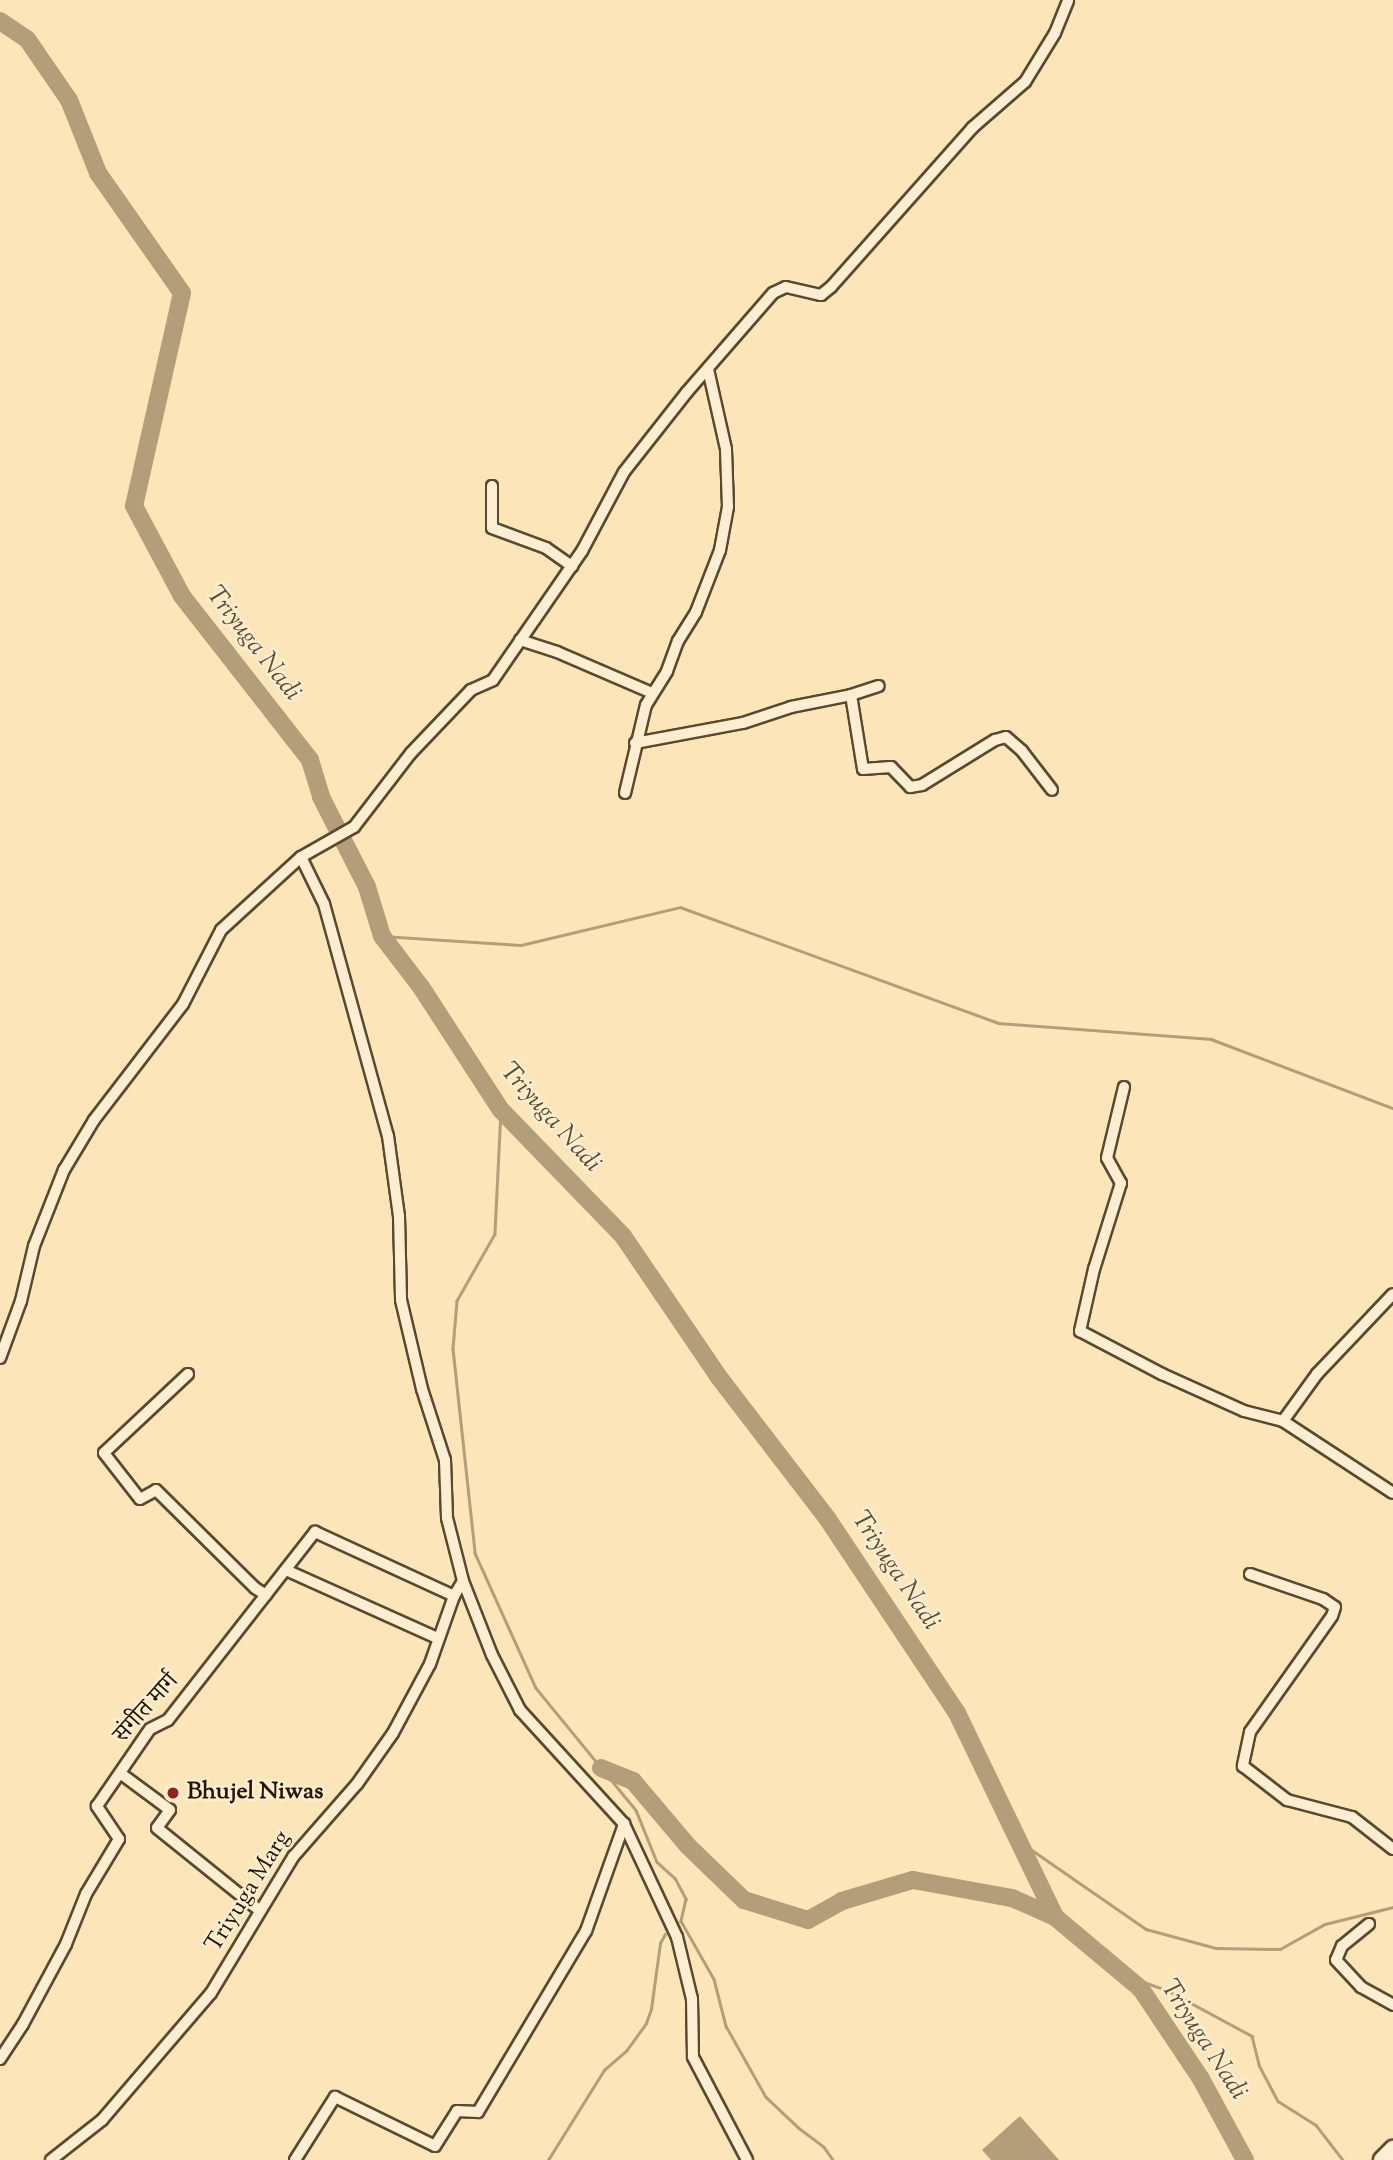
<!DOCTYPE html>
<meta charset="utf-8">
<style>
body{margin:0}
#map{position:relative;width:1393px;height:2160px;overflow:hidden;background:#fce5b8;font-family:"Sorts Mill Goudy","Noto Serif Devanagari",serif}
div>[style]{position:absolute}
.water>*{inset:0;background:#b39e79}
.stream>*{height:2.5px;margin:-1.25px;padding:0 1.25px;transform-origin:1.25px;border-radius:1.25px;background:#b39e79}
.river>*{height:18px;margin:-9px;padding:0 9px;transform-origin:9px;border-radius:9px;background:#b39e79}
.roads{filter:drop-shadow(2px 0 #5a492e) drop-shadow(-2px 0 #5a492e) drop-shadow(0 2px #5a492e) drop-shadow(0 -2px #5a492e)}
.minor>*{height:10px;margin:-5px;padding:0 5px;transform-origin:5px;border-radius:5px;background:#fdeed1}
.secondary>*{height:16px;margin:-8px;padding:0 8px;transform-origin:8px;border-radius:8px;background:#fdeed1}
.dots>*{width:19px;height:19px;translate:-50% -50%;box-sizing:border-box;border:4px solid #fdeed1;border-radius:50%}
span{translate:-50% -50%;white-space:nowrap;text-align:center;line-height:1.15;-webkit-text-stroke:5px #fdeed1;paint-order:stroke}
.street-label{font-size:24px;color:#241500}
.poi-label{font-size:24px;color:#241500;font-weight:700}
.left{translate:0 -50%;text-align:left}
.water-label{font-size:26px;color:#5d4c30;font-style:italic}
</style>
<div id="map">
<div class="water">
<i style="clip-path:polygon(1020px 2116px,1059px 2160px,991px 2160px,982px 2150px)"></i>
</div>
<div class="stream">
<i style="left:382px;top:936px;width:139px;rotate:3.7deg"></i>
<i style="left:521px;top:945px;width:163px;rotate:-13.4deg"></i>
<i style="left:680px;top:907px;width:338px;rotate:20deg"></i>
<i style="left:998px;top:1023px;width:214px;rotate:4.3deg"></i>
<i style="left:1211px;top:1039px;width:195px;rotate:20.8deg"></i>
<i style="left:501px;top:1110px;width:124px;rotate:92.8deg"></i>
<i style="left:495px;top:1234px;width:77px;rotate:119.6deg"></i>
<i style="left:457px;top:1301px;width:48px;rotate:94.8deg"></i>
<i style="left:453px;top:1349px;width:205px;rotate:83.8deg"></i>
<i style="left:475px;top:1553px;width:148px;rotate:65.7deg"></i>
<i style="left:536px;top:1688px;width:158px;rotate:50.7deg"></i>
<i style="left:636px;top:1810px;width:56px;rotate:68deg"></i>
<i style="left:657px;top:1862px;width:24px;rotate:42deg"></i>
<i style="left:675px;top:1878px;width:24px;rotate:62deg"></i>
<i style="left:686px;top:1899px;width:23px;rotate:103deg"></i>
<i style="left:681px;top:1921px;width:67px;rotate:60.4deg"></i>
<i style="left:714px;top:1979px;width:49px;rotate:75.7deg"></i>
<i style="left:726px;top:2026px;width:81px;rotate:60.6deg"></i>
<i style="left:766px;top:2097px;width:45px;rotate:43.2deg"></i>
<i style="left:799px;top:2128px;width:31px;rotate:37deg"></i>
<i style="left:824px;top:2147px;width:16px;rotate:55deg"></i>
<i style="left:1019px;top:1841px;width:155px;rotate:34.7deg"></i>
<i style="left:1146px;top:1929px;width:73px;rotate:15.2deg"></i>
<i style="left:1216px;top:1948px;width:64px;rotate:0.9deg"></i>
<i style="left:1280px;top:1949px;width:51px;rotate:-29.1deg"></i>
<i style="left:1325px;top:1924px;width:70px;rotate:-14deg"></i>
<i style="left:1126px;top:1976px;width:43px;rotate:18.9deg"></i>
<i style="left:1167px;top:1990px;width:97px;rotate:28.4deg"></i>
<i style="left:1252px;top:2036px;width:30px;rotate:76deg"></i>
<i style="left:1259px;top:2065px;width:41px;rotate:62.2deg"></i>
<i style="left:1278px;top:2101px;width:45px;rotate:32.3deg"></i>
<i style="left:1316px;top:2125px;width:44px;rotate:52.4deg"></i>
<i style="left:548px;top:2160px;width:106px;rotate:-58.1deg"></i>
<i style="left:604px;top:2070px;width:29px;rotate:-41deg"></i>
<i style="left:626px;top:2051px;width:34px;rotate:-54deg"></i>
<i style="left:646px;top:2023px;width:15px;rotate:-70deg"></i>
<i style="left:651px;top:2009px;width:67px;rotate:-82.2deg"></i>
<i style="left:660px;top:1943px;width:10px;rotate:-61deg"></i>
</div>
<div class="river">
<i style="left:0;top:21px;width:32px;rotate:34deg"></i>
<i style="left:27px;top:39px;width:74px;rotate:55.5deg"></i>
<i style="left:69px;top:100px;width:79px;rotate:68.3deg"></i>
<i style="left:98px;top:173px;width:146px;rotate:55deg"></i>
<i style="left:182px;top:293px;width:218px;rotate:102.7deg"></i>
<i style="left:134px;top:506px;width:102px;rotate:61.9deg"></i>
<i style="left:182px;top:596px;width:208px;rotate:52deg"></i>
<i style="left:310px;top:760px;width:39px;rotate:73deg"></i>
<i style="left:321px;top:797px;width:101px;rotate:62.9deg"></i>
<i style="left:367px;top:887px;width:51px;rotate:73deg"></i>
<i style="left:382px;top:936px;width:64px;rotate:52.6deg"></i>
<i style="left:421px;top:987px;width:147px;rotate:57deg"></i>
<i style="left:501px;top:1110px;width:175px;rotate:45.9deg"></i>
<i style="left:623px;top:1236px;width:169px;rotate:55.8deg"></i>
<i style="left:718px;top:1376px;width:179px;rotate:52.5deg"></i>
<i style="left:827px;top:1518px;width:234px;rotate:56.3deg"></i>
<i style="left:957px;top:1713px;width:226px;rotate:64.3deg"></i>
<i style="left:1055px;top:1917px;width:112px;rotate:39.9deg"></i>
<i style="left:1141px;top:1989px;width:108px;rotate:56.3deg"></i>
<i style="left:1201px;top:2079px;width:92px;rotate:61.5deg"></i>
<i style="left:601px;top:1768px;width:35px;rotate:22deg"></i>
<i style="left:633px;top:1781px;width:85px;rotate:49.8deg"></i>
<i style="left:688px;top:1846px;width:78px;rotate:44deg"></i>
<i style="left:744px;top:1900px;width:67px;rotate:17.4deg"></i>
<i style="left:808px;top:1920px;width:39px;rotate:-29deg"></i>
<i style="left:842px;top:1901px;width:74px;rotate:-16.5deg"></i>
<i style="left:913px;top:1880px;width:101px;rotate:10.3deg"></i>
<i style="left:1012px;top:1898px;width:47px;rotate:23.8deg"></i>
</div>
<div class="roads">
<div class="minor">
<i style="left:492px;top:486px;width:42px;rotate:90deg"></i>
<i style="left:492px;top:528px;width:58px;rotate:20.3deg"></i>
<i style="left:546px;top:548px;width:32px;rotate:35deg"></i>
<i style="left:520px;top:640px;width:39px;rotate:18deg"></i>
<i style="left:557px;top:652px;width:103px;rotate:23.3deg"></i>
<i style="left:851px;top:695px;width:75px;rotate:80.8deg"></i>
<i style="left:863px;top:769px;width:28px;rotate:-4deg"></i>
<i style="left:891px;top:767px;width:28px;rotate:46deg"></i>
<i style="left:910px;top:787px;width:12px;rotate:-9deg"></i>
<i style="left:922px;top:785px;width:86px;rotate:-31.7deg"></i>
<i style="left:995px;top:740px;width:11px;rotate:-15deg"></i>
<i style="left:1006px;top:737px;width:21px;rotate:41deg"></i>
<i style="left:1022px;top:751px;width:49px;rotate:52.4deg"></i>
<i style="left:635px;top:743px;width:110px;rotate:-10.5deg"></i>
<i style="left:743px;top:723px;width:51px;rotate:-18.4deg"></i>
<i style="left:791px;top:707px;width:61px;rotate:-11.3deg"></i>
<i style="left:851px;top:695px;width:29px;rotate:-18deg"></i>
<i style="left:625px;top:793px;width:90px;rotate:-76.6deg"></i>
<i style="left:646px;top:705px;width:40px;rotate:-58deg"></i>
<i style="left:667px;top:671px;width:32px;rotate:-70deg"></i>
<i style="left:678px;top:641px;width:34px;rotate:-58deg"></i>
<i style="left:696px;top:612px;width:66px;rotate:-68.8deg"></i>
<i style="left:720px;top:550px;width:44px;rotate:-79.5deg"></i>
<i style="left:728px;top:507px;width:58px;rotate:-92deg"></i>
<i style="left:726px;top:449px;width:82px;rotate:-102.7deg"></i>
<i style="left:301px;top:857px;width:52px;rotate:63.9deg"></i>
<i style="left:324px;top:904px;width:241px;rotate:74.6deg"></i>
<i style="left:388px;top:1136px;width:81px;rotate:82.2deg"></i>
<i style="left:399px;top:1216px;width:84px;rotate:88.6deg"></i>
<i style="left:401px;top:1300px;width:91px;rotate:76.7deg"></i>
<i style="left:422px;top:1389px;width:75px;rotate:72.1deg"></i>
<i style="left:445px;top:1460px;width:58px;rotate:88deg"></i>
<i style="left:447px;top:1518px;width:65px;rotate:75.7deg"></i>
<i style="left:463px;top:1581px;width:79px;rotate:68.6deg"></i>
<i style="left:492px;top:1655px;width:62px;rotate:63deg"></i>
<i style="left:520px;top:1710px;width:154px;rotate:47.6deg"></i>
<i style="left:624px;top:1824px;width:125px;rotate:64.9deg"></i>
<i style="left:677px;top:1937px;width:64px;rotate:76.4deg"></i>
<i style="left:692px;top:1999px;width:58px;rotate:89deg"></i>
<i style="left:693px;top:2057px;width:116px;rotate:62.3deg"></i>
<i style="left:1124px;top:1087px;width:73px;rotate:103.5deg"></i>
<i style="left:1107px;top:1158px;width:29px;rotate:61deg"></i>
<i style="left:1121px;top:1183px;width:90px;rotate:107.4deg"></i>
<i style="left:1094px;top:1269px;width:64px;rotate:102.7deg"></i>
<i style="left:1080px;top:1331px;width:93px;rotate:27.7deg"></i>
<i style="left:1162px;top:1374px;width:90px;rotate:24.3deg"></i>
<i style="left:1244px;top:1411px;width:40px;rotate:14.4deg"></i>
<i style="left:1283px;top:1421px;width:131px;rotate:33.2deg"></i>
<i style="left:0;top:1358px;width:61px;rotate:-69.8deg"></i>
<i style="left:21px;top:1301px;width:57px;rotate:-76.7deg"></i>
<i style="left:34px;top:1246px;width:82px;rotate:-68.5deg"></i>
<i style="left:64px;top:1170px;width:58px;rotate:-59deg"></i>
<i style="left:94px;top:1120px;width:146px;rotate:-52.5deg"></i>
<i style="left:183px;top:1004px;width:83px;rotate:-62.8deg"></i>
<i style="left:221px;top:930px;width:108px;rotate:-42.4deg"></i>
<i style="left:301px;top:857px;width:61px;rotate:-29.5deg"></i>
<i style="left:354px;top:827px;width:93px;rotate:-52.4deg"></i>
<i style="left:411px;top:753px;width:87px;rotate:-46.4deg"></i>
<i style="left:471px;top:690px;width:24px;rotate:-24deg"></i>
<i style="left:493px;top:680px;width:157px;rotate:-55.4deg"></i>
<i style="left:582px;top:551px;width:89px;rotate:-62deg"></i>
<i style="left:624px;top:472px;width:102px;rotate:-51.8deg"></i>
<i style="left:687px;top:392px;width:131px;rotate:-49deg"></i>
<i style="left:773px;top:293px;width:14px;rotate:-25deg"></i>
<i style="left:786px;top:287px;width:36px;rotate:13deg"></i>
<i style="left:821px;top:295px;width:13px;rotate:-39deg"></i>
<i style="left:831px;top:287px;width:213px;rotate:-48.4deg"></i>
<i style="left:972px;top:128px;width:70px;rotate:-41deg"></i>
<i style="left:1025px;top:82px;width:57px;rotate:-58.5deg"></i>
<i style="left:1055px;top:33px;width:35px;rotate:-68deg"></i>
<i style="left:188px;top:1374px;width:115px;rotate:136.8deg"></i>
<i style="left:104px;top:1453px;width:58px;rotate:52deg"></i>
<i style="left:140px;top:1499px;width:18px;rotate:-29deg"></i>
<i style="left:156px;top:1490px;width:139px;rotate:44.7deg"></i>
<i style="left:255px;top:1588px;width:13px;rotate:32deg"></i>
<i style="left:1283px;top:1421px;width:58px;rotate:-54.1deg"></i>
<i style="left:1317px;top:1374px;width:110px;rotate:-46.5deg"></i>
<i style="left:286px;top:1570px;width:166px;rotate:24.2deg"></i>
<i style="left:1250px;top:1574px;width:77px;rotate:18.9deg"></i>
<i style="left:1323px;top:1599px;width:14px;rotate:34deg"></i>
<i style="left:1335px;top:1607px;width:9px;rotate:108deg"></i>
<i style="left:1332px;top:1616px;width:142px;rotate:125.3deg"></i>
<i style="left:1250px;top:1732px;width:35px;rotate:102deg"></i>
<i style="left:1243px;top:1766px;width:56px;rotate:37.7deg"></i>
<i style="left:1287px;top:1800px;width:67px;rotate:14.7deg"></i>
<i style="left:1352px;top:1817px;width:52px;rotate:38deg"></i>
<i style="left:120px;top:1773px;width:62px;rotate:36.5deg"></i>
<i style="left:170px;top:1810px;width:22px;rotate:126deg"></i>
<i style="left:157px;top:1828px;width:131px;rotate:38.8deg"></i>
<i style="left:1369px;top:1924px;width:35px;rotate:141deg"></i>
<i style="left:1342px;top:1946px;width:15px;rotate:113deg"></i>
<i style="left:1336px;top:1960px;width:37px;rotate:47deg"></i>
<i style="left:1361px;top:1987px;width:37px;rotate:29deg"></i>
<i style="left:0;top:2059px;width:42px;rotate:-56.7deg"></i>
<i style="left:23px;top:2024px;width:91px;rotate:-61.7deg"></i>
<i style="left:66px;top:1944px;width:54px;rotate:-68.2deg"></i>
<i style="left:86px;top:1894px;width:64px;rotate:-59deg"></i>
<i style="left:119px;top:1839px;width:40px;rotate:-124deg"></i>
<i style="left:97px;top:1806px;width:93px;rotate:-55.5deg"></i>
<i style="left:150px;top:1729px;width:20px;rotate:-27deg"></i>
<i style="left:168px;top:1720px;width:239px;rotate:-52deg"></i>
<i style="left:315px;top:1532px;width:153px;rotate:24.7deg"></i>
<i style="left:51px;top:2160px;width:65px;rotate:-38.1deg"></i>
<i style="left:102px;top:2120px;width:167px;rotate:-49.4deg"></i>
<i style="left:211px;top:1993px;width:159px;rotate:-58.9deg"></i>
<i style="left:293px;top:1857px;width:97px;rotate:-48.8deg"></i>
<i style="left:357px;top:1784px;width:62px;rotate:-54.8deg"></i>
<i style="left:393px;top:1733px;width:78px;rotate:-61.8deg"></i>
<i style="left:430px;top:1664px;width:72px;rotate:-70.6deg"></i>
<i style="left:454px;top:1596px;width:17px;rotate:-59deg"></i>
<i style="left:295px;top:2160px;width:75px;rotate:-57.6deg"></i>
<i style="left:335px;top:2097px;width:111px;rotate:26.1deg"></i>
<i style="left:435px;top:2146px;width:41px;rotate:-57.8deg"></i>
<i style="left:457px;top:2111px;width:21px;rotate:3deg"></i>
<i style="left:478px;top:2112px;width:211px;rotate:-59.2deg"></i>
<i style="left:586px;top:1931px;width:114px;rotate:-70.4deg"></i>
</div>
<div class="secondary">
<i style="left:1382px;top:2160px;width:16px;rotate:-45deg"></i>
</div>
</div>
<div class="dots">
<i style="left:173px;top:1793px;background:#8f2418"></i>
</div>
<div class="street-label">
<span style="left:147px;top:1709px;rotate:-48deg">संगीत मार्ग</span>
<span style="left:249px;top:1892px;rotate:-58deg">Triyuga Marg</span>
</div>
<div class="poi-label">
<span class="left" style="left:187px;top:1793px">Bhujel Niwas</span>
</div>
<div class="water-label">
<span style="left:253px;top:644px;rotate:52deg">Triyuga Nadi</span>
<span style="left:550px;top:1118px;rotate:48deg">Triyuga Nadi</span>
<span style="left:895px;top:1571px;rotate:56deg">Triyuga Nadi</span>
<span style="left:1203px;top:2040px;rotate:57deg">Triyuga Nadi</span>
</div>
</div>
